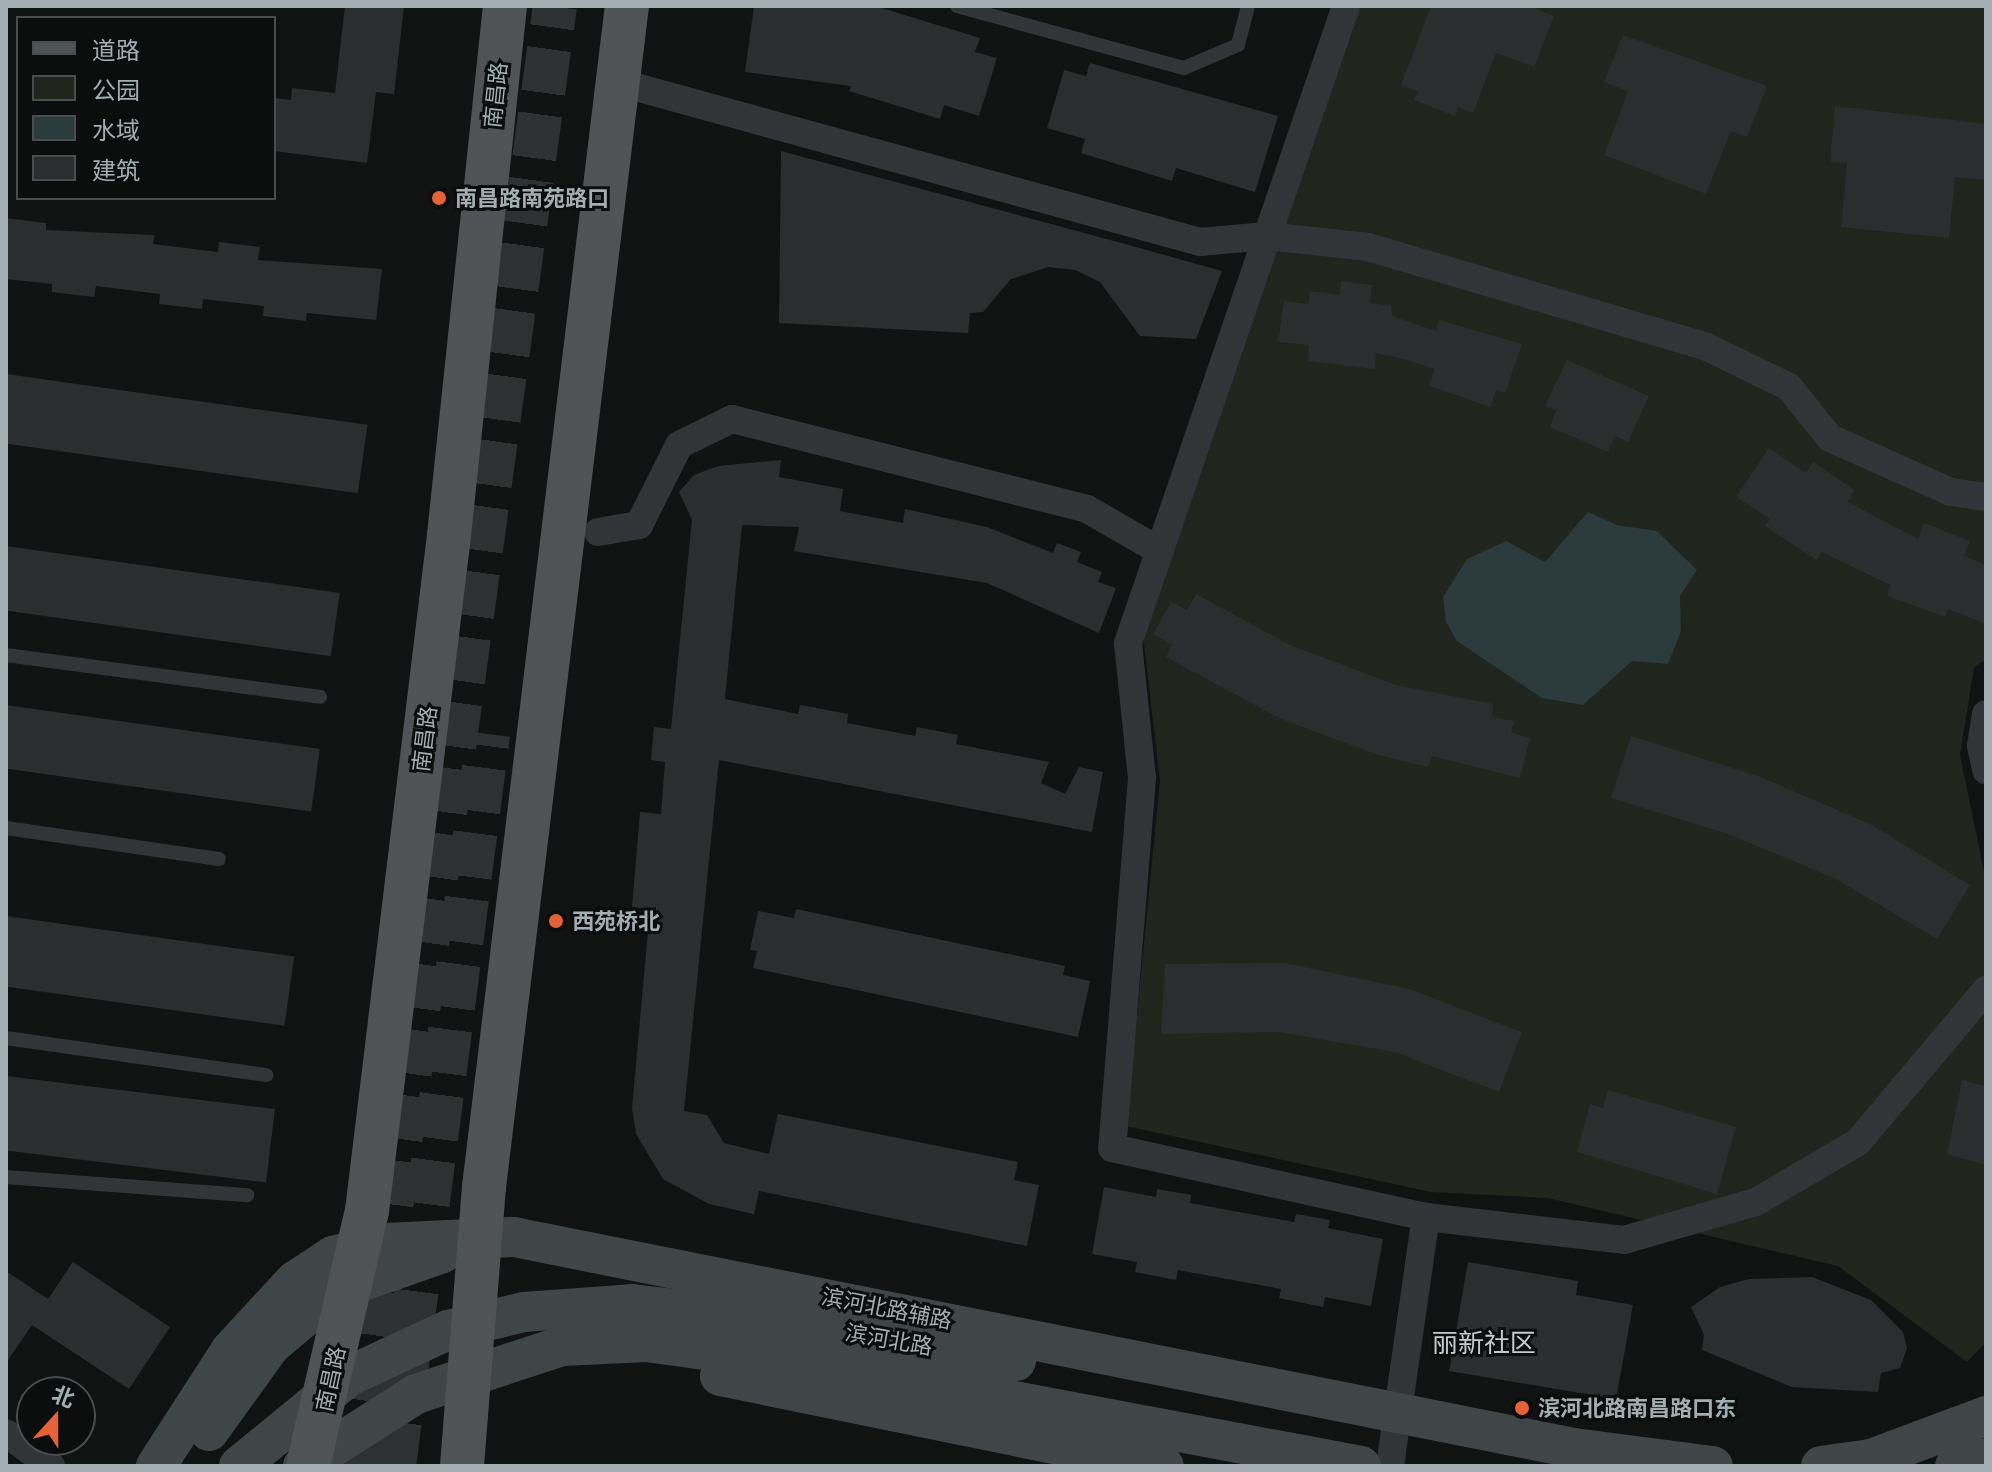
<!DOCTYPE html>
<meta charset="utf-8">
<style>
body{margin:0}
#map{position:relative;width:1992px;height:1472px;overflow:hidden;background:#111212;font-family:Barlow,"Noto Sans SC",sans-serif}
div>[style]{position:absolute}
.green>*{inset:0;background:#20251e}
.water>*{inset:0;background:#2b3a3a}
.building>*{inset:0;background:#2c2d2e;transform-origin:0 0}
.highway-tunnel>*{height:44px;margin-top:-22px;transform-origin:0;background:repeating-linear-gradient(90deg,#2e3132 0 44px,transparent 0 66px)}
.lane>*{height:14px;margin:-7px;padding:0 7px;transform-origin:7px;border-radius:7px;background:#323537}
.street>*{height:28px;margin:-14px;padding:0 14px;transform-origin:14px;border-radius:14px;background:#323537}
.secondary>*{height:40px;margin:-20px;padding:0 20px;transform-origin:20px;border-radius:20px;background:#404547}
.primary>*{height:44px;margin:-22px;padding:0 22px;transform-origin:22px;border-radius:22px;background:#4f5356}
.dots>*{width:22px;height:22px;translate:-50% -50%;box-sizing:border-box;border:4px solid #0c0d0d;border-radius:50%}
span{translate:-50% -50%;white-space:nowrap;text-align:center;line-height:1.15;-webkit-text-stroke:6px #0c0d0d;paint-order:stroke}
.street-label{font-size:22px;color:#a3aeb2}
.poi-label{font-size:22px;color:#a3aeb2;font-weight:700}
.left{translate:0 -50%;text-align:left}
.quarter-label{font-size:26px;color:#c4cbcf}
.frame{position:absolute;inset:0;border:8px solid #a3aeb2;pointer-events:none}
.legend{position:absolute;left:16px;top:16px;width:260px;height:184px;box-sizing:border-box;background:#0c0d0d;border:2px solid #484d4f;margin:0;padding:10px 14px;list-style:none;font-size:24px;color:#a3aeb2}
.legend li{display:flex;align-items:center;gap:16px;height:40px}
.legend b{width:40px;border:2px solid #484d4f}
.north{position:absolute;left:16px;top:1376px;width:80px;height:80px;box-sizing:border-box;background:#0c0d0d;border:2px solid #484d4f;border-radius:50%;rotate:21deg;font-size:22px;font-weight:700;line-height:32px;text-align:center;color:#a3aeb2}
.north::after{content:'';display:block;margin:auto;width:28px;height:36px;background:#e56136;clip-path:polygon(50% 0,100% 100%,50% 72%,0 100%)}
</style>
<div id="map">
<div class="green">
<i style="clip-path:polygon(1359px 6px,1986px 6px,1986px 659px,1974px 668px,1960px 755px,1986px 881px,1986px 1342px,1967px 1362px,1838px 1266px,1548px 1198px,1431px 1192px,1126px 1126px,1160px 781px,1143px 636px)"></i>
</div>
<div class="water">
<i style="clip-path:polygon(1588px 512px,1617px 525px,1657px 531px,1697px 570px,1680px 596px,1681px 631px,1668px 664px,1632px 661px,1583px 705px,1542px 698px,1457px 641px,1446px 622px,1443px 597px,1467px 559px,1506px 541px,1545px 562px)"></i>
</div>
<div class="building">
<i style="clip-path:polygon(345px 6px,404px 6px,394px 94px,376px 92px,367px 163px,274px 151px,274px 98px,291px 100px,292px 88px,335px 93px)"></i>
<i style="clip-path:polygon(754px 6px,875px 6px,980px 38px,975px 52px,997px 58px,979px 116px,944px 105px,940px 119px,849px 91px,851px 86px,745px 72px)"></i>
<i style="clip-path:polygon(1431px 6px,1529px 6px,1554px 16px,1534px 67px,1496px 53px,1473px 113px,1458px 107px,1455px 116px,1414px 100px,1418px 92px,1401px 85px)"></i>
<i style="clip-path:polygon(1623px 35px,1767px 86px,1747px 137px,1731px 131px,1706px 194px,1604px 155px,1628px 91px,1604px 82px)"></i>
<i style="clip-path:polygon(1090px 63px,1278px 116px,1255px 192px,1176px 168px,1172px 181px,1081px 153px,1085px 139px,1047px 128px,1064px 70px,1086px 76px)"></i>
<i style="clip-path:polygon(1835px 106px,1986px 124px,1986px 180px,1955px 177px,1949px 238px,1841px 227px,1847px 163px,1830px 162px)"></i>
<i style="clip-path:polygon(781px 151px,1136px 247px,1222px 271px,1196px 339px,1140px 336px,1100px 282px,1075px 270px,1048px 267px,1011px 279px,983px 312px,970px 313px,968px 333px,779px 323px)"></i>
<i style="clip-path:polygon(6px 218px,46px 223px,46px 230px,154px 235px,153px 244px,218px 252px,219px 242px,260px 247px,258px 260px,382px 269px,376px 320px,307px 313px,306px 321px,263px 316px,264px 306px,203px 299px,202px 309px,159px 304px,160px 294px,96px 286px,94px 297px,52px 292px,52px 284px,6px 279px)"></i>
<i style="clip-path:polygon(1341px 281px,1372px 285px,1370px 303px,1391px 306px,1392px 316px,1436px 331px,1439px 320px,1522px 344px,1505px 393px,1496px 390px,1491px 407px,1429px 386px,1434px 369px,1407px 360px,1376px 353px,1375px 369px,1308px 361px,1309px 345px,1278px 342px,1284px 301px,1308px 304px,1310px 291px,1339px 295px)"></i>
<i style="clip-path:polygon(1567px 360px,1649px 396px,1628px 442px,1615px 436px,1608px 452px,1550px 427px,1556px 410px,1545px 406px)"></i>
<i style="left:6px;top:374px;width:365px;height:69px;rotate:8deg"></i>
<i style="clip-path:polygon(1769px 448px,1806px 473px,1813px 462px,1854px 490px,1848px 502px,1918px 539px,1924px 523px,1970px 541px,1964px 556px,1986px 565px,1986px 624px,1948px 609px,1945px 617px,1887px 596px,1890px 585px,1822px 552px,1817px 560px,1765px 526px,1770px 519px,1736px 497px)"></i>
<i style="clip-path:polygon(781px 460px,779px 477px,843px 489px,840px 511px,903px 523px,905px 509px,987px 527px,1053px 553px,1057px 543px,1081px 552px,1077px 562px,1102px 572px,1098px 582px,1116px 588px,1099px 633px,987px 583px,794px 551px,799px 527px,742px 525px,725px 699px,798px 714px,800px 705px,812px 707px,848px 714px,847px 723px,915px 736px,917px 727px,958px 735px,956px 744px,1049px 762px,1041px 783px,1065px 794px,1079px 767px,1103px 772px,1092px 832px,719px 760px,684px 1111px,707px 1115px,724px 1143px,769px 1154px,778px 1114px,1018px 1162px,1014px 1180px,1039px 1185px,1027px 1246px,759px 1191px,754px 1214px,709px 1204px,663px 1179px,636px 1134px,632px 1108px,650px 909px,632px 907px,640px 812px,661px 814px,665px 762px,651px 760px,654px 727px,671px 729px,692px 520px,679px 492px,694px 475px,718px 466px)"></i>
<i style="left:6px;top:546px;width:337px;height:64px;rotate:8deg"></i>
<i style="clip-path:polygon(1196px 594px,1288px 644px,1396px 685px,1493px 704px,1492px 717px,1514px 721px,1511px 732px,1530px 738px,1520px 778px,1432px 756px,1428px 767px,1378px 755px,1279px 718px,1166px 657px,1172px 645px,1153px 634px,1171px 602px,1187px 610px)"></i>
<i style="left:6px;top:705px;width:317px;height:63px;rotate:8deg"></i>
<i style="clip-path:polygon(1631px 736px,1758px 776px,1870px 824px,1970px 885px,1937px 939px,1836px 879px,1728px 834px,1611px 798px)"></i>
<i style="clip-path:polygon(796px 909px,1065px 966px,1063px 975px,1090px 981px,1078px 1037px,753px 968px,757px 951px,750px 950px,758px 911px,794px 918px)"></i>
<i style="left:6px;top:916px;width:291px;height:70px;rotate:8deg"></i>
<i style="clip-path:polygon(1285px 963px,1409px 989px,1522px 1032px,1499px 1092px,1395px 1052px,1278px 1032px,1161px 1034px,1165px 964px)"></i>
<i style="left:6px;top:1076px;width:271px;height:74px;rotate:7deg"></i>
<i style="clip-path:polygon(1962px 1080px,1986px 1086px,1986px 1165px,1947px 1154px)"></i>
<i style="clip-path:polygon(1608px 1090px,1736px 1127px,1717px 1194px,1577px 1152px,1590px 1104px,1603px 1108px)"></i>
<i style="clip-path:polygon(1104px 1187px,1156px 1197px,1157px 1189px,1191px 1195px,1190px 1203px,1294px 1222px,1296px 1214px,1330px 1220px,1328px 1228px,1383px 1239px,1371px 1306px,1325px 1297px,1323px 1307px,1279px 1298px,1281px 1289px,1178px 1270px,1176px 1280px,1135px 1272px,1137px 1262px,1092px 1254px)"></i>
<i style="clip-path:polygon(73px 1262px,170px 1327px,129px 1389px,32px 1325px,6px 1363px,6px 1271px,48px 1299px)"></i>
<i style="clip-path:polygon(1468px 1262px,1578px 1281px,1576px 1295px,1633px 1305px,1616px 1399px,1449px 1371px)"></i>
<i style="clip-path:polygon(1812px 1277px,1871px 1300px,1903px 1332px,1907px 1348px,1900px 1368px,1881px 1373px,1878px 1392px,1792px 1387px,1702px 1350px,1704px 1335px,1691px 1307px,1720px 1287px,1749px 1279px)"></i>
</div>
<div class="highway-tunnel">
<i style="left:356px;top:1466px;width:1473px;rotate:-82.24deg"></i>
<i style="left:394px;top:1466px;width:738px;rotate:-82.68deg"></i>
</div>
<div class="lane">
<i style="left:957px;top:6px;width:235px;rotate:15.3deg"></i>
<i style="left:1184px;top:68px;width:59px;rotate:-23.1deg"></i>
<i style="left:1238px;top:45px;width:40px;rotate:-75.6deg"></i>
<i style="left:6px;top:655px;width:317px;rotate:7.6deg"></i>
<i style="left:6px;top:828px;width:215px;rotate:8.3deg"></i>
<i style="left:6px;top:1038px;width:263px;rotate:8.1deg"></i>
<i style="left:6px;top:1177px;width:242px;rotate:4.3deg"></i>
</div>
<div class="street">
<i style="left:1346px;top:6px;width:673px;rotate:108.89deg"></i>
<i style="left:1128px;top:643px;width:136px;rotate:84.1deg"></i>
<i style="left:1142px;top:778px;width:371px;rotate:94.6deg"></i>
<i style="left:1112px;top:1148px;width:321px;rotate:12.4deg"></i>
<i style="left:1426px;top:1217px;width:199px;rotate:6.6deg"></i>
<i style="left:1624px;top:1240px;width:137px;rotate:-16.1deg"></i>
<i style="left:1756px;top:1202px;width:118px;rotate:-30.5deg"></i>
<i style="left:1858px;top:1142px;width:199px;rotate:-49.9deg"></i>
<i style="left:614px;top:81px;width:608px;rotate:15.36deg"></i>
<i style="left:1200px;top:242px;width:67px;rotate:-5.1deg"></i>
<i style="left:1267px;top:236px;width:102px;rotate:6.2deg"></i>
<i style="left:1368px;top:247px;width:353px;rotate:16.4deg"></i>
<i style="left:1707px;top:347px;width:91px;rotate:26deg"></i>
<i style="left:1789px;top:387px;width:65px;rotate:51.2deg"></i>
<i style="left:1830px;top:438px;width:133px;rotate:24.1deg"></i>
<i style="left:1951px;top:492px;width:35px;rotate:8deg"></i>
<i style="left:598px;top:532px;width:42px;rotate:-9.7deg"></i>
<i style="left:639px;top:525px;width:89px;rotate:-63.4deg"></i>
<i style="left:679px;top:445px;width:59px;rotate:-26.1deg"></i>
<i style="left:732px;top:419px;width:366px;rotate:14.2deg"></i>
<i style="left:1087px;top:509px;width:84px;rotate:29.9deg"></i>
<i style="left:1986px;top:714px;width:32px;rotate:99deg"></i>
<i style="left:1981px;top:746px;width:25px;rotate:78deg"></i>
<i style="left:6px;top:1433px;width:56px;rotate:36.3deg"></i>
<i style="left:1390px;top:1466px;width:252px;rotate:-81.8deg"></i>
</div>
<div class="secondary">
<i style="left:720px;top:1376px;width:453px;rotate:11.5deg"></i>
<i style="left:209px;top:1431px;width:105px;rotate:-54.3deg"></i>
<i style="left:270px;top:1346px;width:85px;rotate:-40.2deg"></i>
<i style="left:335px;top:1291px;width:114px;rotate:-19.4deg"></i>
<i style="left:156px;top:1466px;width:138px;rotate:-57.1deg"></i>
<i style="left:231px;top:1350px;width:94px;rotate:-47.2deg"></i>
<i style="left:295px;top:1281px;width:45px;rotate:-33.3deg"></i>
<i style="left:333px;top:1256px;width:54px;rotate:-14deg"></i>
<i style="left:385px;top:1243px;width:129px;rotate:-2.7deg"></i>
<i style="left:514px;top:1237px;width:1081px;rotate:11.26deg"></i>
<i style="left:1574px;top:1448px;width:140px;rotate:7.4deg"></i>
<i style="left:239px;top:1466px;width:142px;rotate:-39.3deg"></i>
<i style="left:349px;top:1376px;width:109px;rotate:-24.9deg"></i>
<i style="left:448px;top:1330px;width:78px;rotate:-13.3deg"></i>
<i style="left:524px;top:1312px;width:108px;rotate:-4.2deg"></i>
<i style="left:632px;top:1304px;width:186px;rotate:6.8deg"></i>
<i style="left:817px;top:1326px;width:202px;rotate:10deg"></i>
<i style="left:303px;top:1466px;width:134px;rotate:-32.5deg"></i>
<i style="left:416px;top:1394px;width:154px;rotate:-18.2deg"></i>
<i style="left:562px;top:1346px;width:84px;rotate:-2.7deg"></i>
<i style="left:646px;top:1342px;width:200px;rotate:7.8deg"></i>
<i style="left:844px;top:1369px;width:526px;rotate:10.63deg"></i>
<i style="left:1821px;top:1466px;width:50px;rotate:-8deg"></i>
<i style="left:1871px;top:1459px;width:123px;rotate:-20.5deg"></i>
<i style="left:1955px;top:1466px;width:32px;rotate:-14deg"></i>
</div>
<div class="primary">
<i style="left:308px;top:1466px;width:262px;rotate:-77deg"></i>
<i style="left:367px;top:1211px;width:681px;rotate:-83.08deg"></i>
<i style="left:449px;top:535px;width:532px;rotate:-83.96deg"></i>
<i style="left:462px;top:1466px;width:280px;rotate:-85.5deg"></i>
<i style="left:484px;top:1187px;width:1190px;rotate:-83.1deg"></i>
</div>
<div class="dots">
<i style="left:439px;top:198px;background:#e56136"></i>
<i style="left:556px;top:921px;background:#e56136"></i>
<i style="left:1522px;top:1408px;background:#e56136"></i>
</div>
<div class="street-label">
<span style="left:495px;top:95px;rotate:-84deg">南昌路</span>
<span style="left:424px;top:739px;rotate:-83deg">南昌路</span>
<span style="left:887px;top:1308px;rotate:11deg">滨河北路辅路</span>
<span style="left:889px;top:1339px;rotate:10deg">滨河北路</span>
<span style="left:330px;top:1379px;rotate:-78deg">南昌路</span>
</div>
<div class="poi-label">
<span class="left" style="left:455px;top:198px">南昌路南苑路口</span>
<span class="left" style="left:572px;top:921px">西苑桥北</span>
<span class="left" style="left:1538px;top:1408px">滨河北路南昌路口东</span>
</div>
<div class="quarter-label">
<span style="left:1484px;top:1342px">丽新社区</span>
</div>
<div class="frame"></div>
<ul class="legend">
<li><b style="height:10px;background:#4f5356"></b>道路</li>
<li><b style="height:22px;background:#20251e"></b>公园</li>
<li><b style="height:22px;background:#2b3a3a"></b>水域</li>
<li><b style="height:22px;background:#2c2d2e"></b>建筑</li>
</ul>
<div class="north">北</div>
</div>
